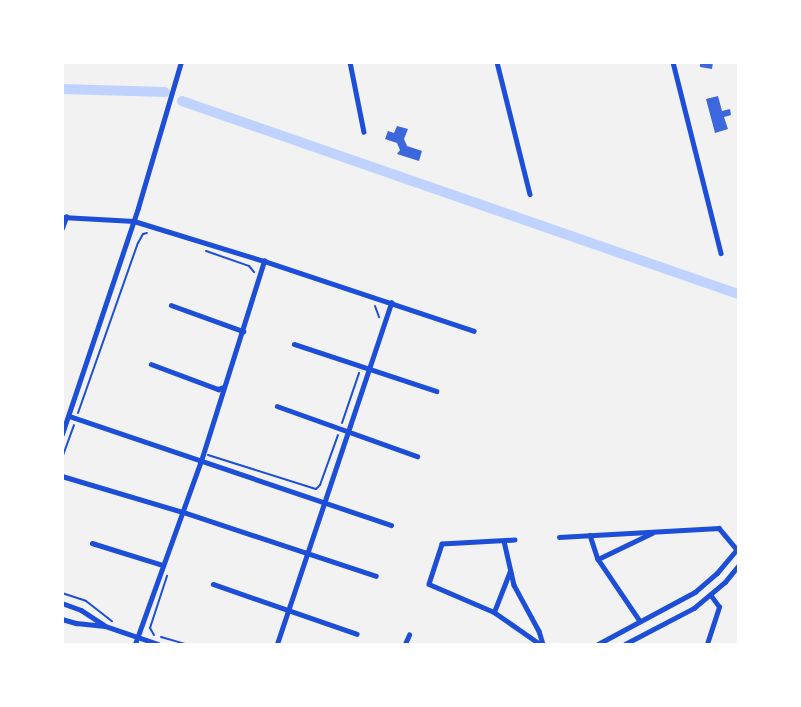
<!DOCTYPE html>
<style>
body{margin:0}
#map{position:relative;width:801px;height:707px;overflow:hidden;background:#f2f2f2;font-family:"Alegreya Sans",sans-serif}
div>[style]{position:absolute}
.canal>*{height:10px;margin:-5px;padding:0 5px;transform-origin:5px;border-radius:5px;background:#bfd3fe}
.building>*{inset:0;background:#3d67dc}
.path>*{height:2px;margin:-1px;padding:0 1px;transform-origin:1px;border-radius:1px;background:#1d4ed8}
.minor>*{height:4.5px;margin:-2.25px;padding:0 2.25px;transform-origin:2.25px;border-radius:2.25px;background:#1d4ed8}
span{translate:-50% -50%;white-space:nowrap;text-align:center;line-height:1.15;-webkit-text-stroke:5px #fff;paint-order:stroke}
.frame{position:absolute;inset:0;border:64px solid #fff;pointer-events:none}
</style>
<div id="map">
<div class="canal">
<i style="left:62px;top:89px;width:103px;rotate:1.7deg"></i>
<i style="left:182px;top:101px;width:589px;rotate:19.14deg"></i>
</div>
<div class="building">
<i style="clip-path:polygon(700px 62px,713px 62px,712px 69px,700px 67px)"></i>
<i style="clip-path:polygon(718px 96px,722px 111px,730px 109px,731px 115px,724px 117px,728px 129px,715px 133px,706px 99px)"></i>
<i style="clip-path:polygon(397px 126px,408px 129px,404px 139px,407px 146px,422px 151px,419px 161px,397px 154px,400px 150px,397px 143px,385px 139px,388px 131px,394px 133px)"></i>
</div>
<div class="path">
<i style="left:206px;top:251px;width:46px;rotate:19.2deg"></i>
<i style="left:249px;top:266px;width:8px;rotate:50deg"></i>
<i style="left:375px;top:306px;width:12px;rotate:70deg"></i>
<i style="left:78px;top:413px;width:180px;rotate:-70.6deg"></i>
<i style="left:138px;top:243px;width:10px;rotate:-61deg"></i>
<i style="left:143px;top:234px;width:4px;rotate:-14deg"></i>
<i style="left:342px;top:423px;width:53px;rotate:-71.2deg"></i>
<i style="left:208px;top:455px;width:113px;rotate:17.5deg"></i>
<i style="left:316px;top:489px;width:6px;rotate:-45deg"></i>
<i style="left:320px;top:485px;width:53px;rotate:-70.2deg"></i>
<i style="left:62px;top:458px;width:35px;rotate:-70deg"></i>
<i style="left:62px;top:593px;width:25px;rotate:18deg"></i>
<i style="left:86px;top:601px;width:33px;rotate:38deg"></i>
<i style="left:154px;top:635px;width:8px;rotate:-120deg"></i>
<i style="left:150px;top:628px;width:55px;rotate:-71.9deg"></i>
<i style="left:161px;top:637px;width:25px;rotate:16deg"></i>
</div>
<div class="minor">
<i style="left:350px;top:62px;width:71px;rotate:78.7deg"></i>
<i style="left:497px;top:62px;width:136px;rotate:76deg"></i>
<i style="left:673px;top:62px;width:197px;rotate:75.9deg"></i>
<i style="left:62px;top:217px;width:72px;rotate:3.2deg"></i>
<i style="left:134px;top:221px;width:136px;rotate:17.1deg"></i>
<i style="left:264px;top:261px;width:221px;rotate:18.4deg"></i>
<i style="left:62px;top:228px;width:12px;rotate:-70deg"></i>
<i style="left:171px;top:305px;width:77px;rotate:19.9deg"></i>
<i style="left:294px;top:344px;width:150px;rotate:18.3deg"></i>
<i style="left:151px;top:364px;width:72px;rotate:20.5deg"></i>
<i style="left:218px;top:389px;width:6px;rotate:-18deg"></i>
<i style="left:277px;top:406px;width:149px;rotate:19.7deg"></i>
<i style="left:69px;top:416px;width:340px;rotate:18.7deg"></i>
<i style="left:62px;top:434px;width:238px;rotate:-71.4deg"></i>
<i style="left:138px;top:208px;width:152px;rotate:-73.6deg"></i>
<i style="left:62px;top:476px;width:126px;rotate:16.6deg"></i>
<i style="left:183px;top:512px;width:203px;rotate:18.3deg"></i>
<i style="left:590px;top:535px;width:25px;rotate:72deg"></i>
<i style="left:598px;top:559px;width:75px;rotate:55.9deg"></i>
<i style="left:559px;top:537px;width:160px;rotate:-3.2deg"></i>
<i style="left:719px;top:528px;width:30px;rotate:50deg"></i>
<i style="left:515px;top:540px;width:73px;rotate:176.9deg"></i>
<i style="left:442px;top:544px;width:42px;rotate:108deg"></i>
<i style="left:429px;top:584px;width:71px;rotate:23.3deg"></i>
<i style="left:494px;top:612px;width:56px;rotate:34.8deg"></i>
<i style="left:504px;top:541px;width:45px;rotate:77.2deg"></i>
<i style="left:514px;top:585px;width:52px;rotate:61.5deg"></i>
<i style="left:539px;top:631px;width:14px;rotate:73deg"></i>
<i style="left:92px;top:543px;width:74px;rotate:17.2deg"></i>
<i style="left:598px;top:559px;width:60px;rotate:-25.7deg"></i>
<i style="left:213px;top:584px;width:152px;rotate:19.1deg"></i>
<i style="left:62px;top:603px;width:20px;rotate:20deg"></i>
<i style="left:81px;top:610px;width:27px;rotate:33deg"></i>
<i style="left:494px;top:612px;width:44px;rotate:-68.7deg"></i>
<i style="left:62px;top:619px;width:15px;rotate:16deg"></i>
<i style="left:76px;top:623px;width:29px;rotate:6deg"></i>
<i style="left:105px;top:626px;width:56px;rotate:18.8deg"></i>
<i style="left:135px;top:644px;width:195px;rotate:-70.2deg"></i>
<i style="left:201px;top:461px;width:210px;rotate:-72.5deg"></i>
<i style="left:277px;top:644px;width:360px;rotate:-71.5deg"></i>
<i style="left:405px;top:644px;width:10px;rotate:-66deg"></i>
<i style="left:598px;top:644px;width:110px;rotate:-28.2deg"></i>
<i style="left:695px;top:592px;width:29px;rotate:-41deg"></i>
<i style="left:717px;top:573px;width:33px;rotate:-50deg"></i>
<i style="left:625px;top:644px;width:78px;rotate:-27.6deg"></i>
<i style="left:694px;top:608px;width:40px;rotate:-40deg"></i>
<i style="left:725px;top:582px;width:21px;rotate:-51deg"></i>
<i style="left:707px;top:644px;width:39px;rotate:-72deg"></i>
<i style="left:719px;top:607px;width:14px;rotate:-126deg"></i>
</div>
<div class="frame"></div>
</div>
